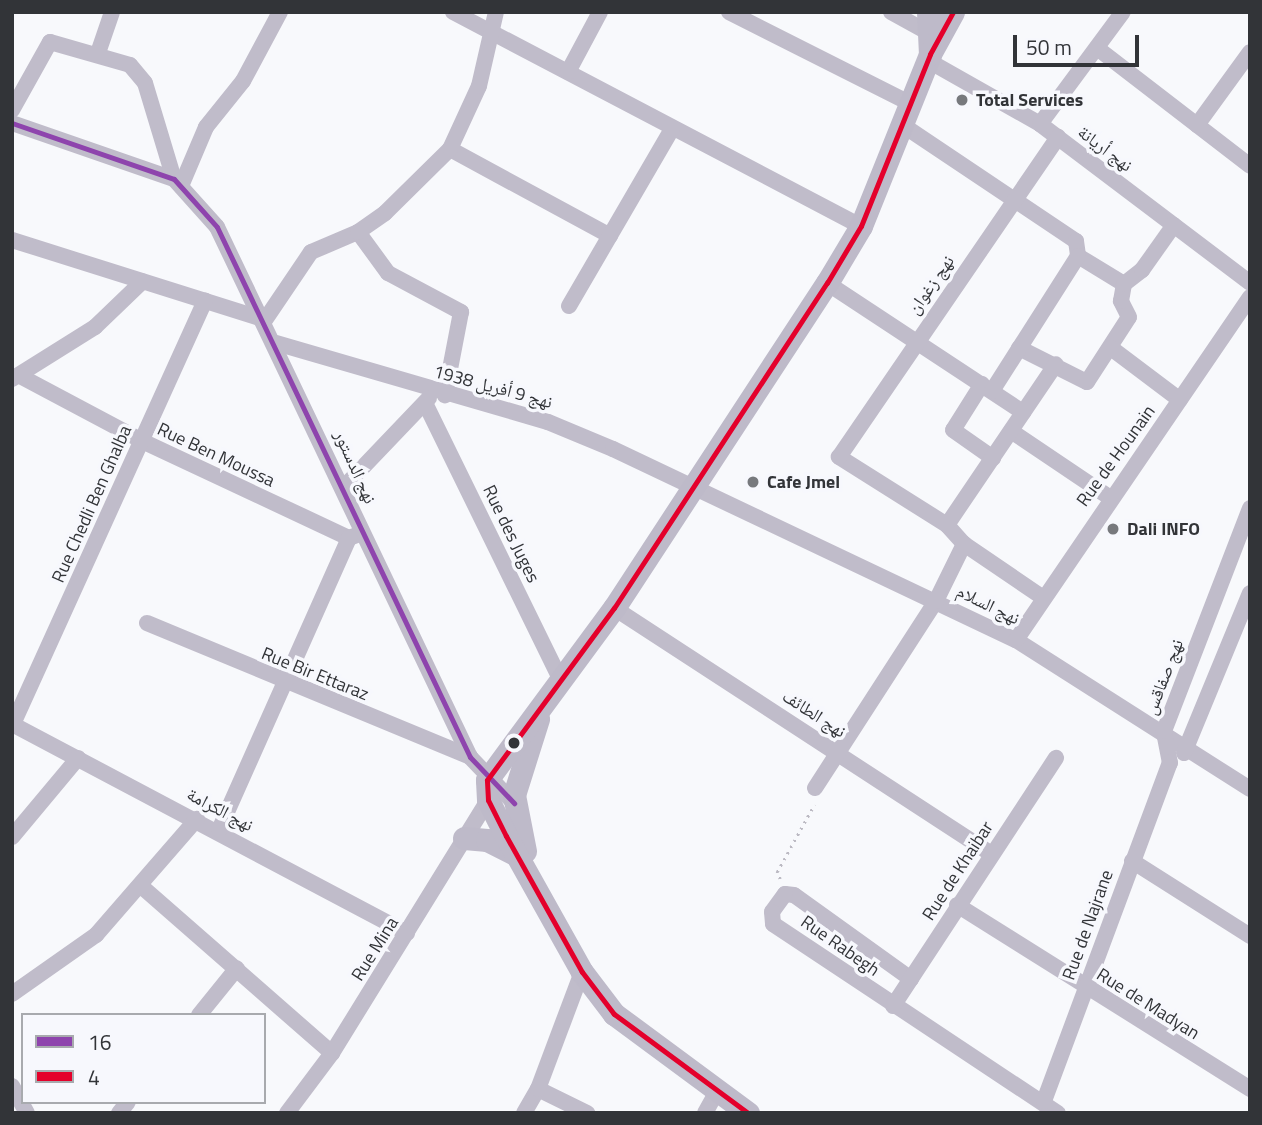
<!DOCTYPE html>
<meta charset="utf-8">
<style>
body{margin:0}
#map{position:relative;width:1262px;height:1125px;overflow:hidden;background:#f8f9fc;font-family:"Titillium Web","Noto Naskh Arabic",sans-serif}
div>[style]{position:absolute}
.path>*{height:2.5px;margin-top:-1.25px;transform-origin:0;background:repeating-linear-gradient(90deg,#bcbac3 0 2px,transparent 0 7px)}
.minor>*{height:16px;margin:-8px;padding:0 8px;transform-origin:8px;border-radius:8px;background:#c0bcca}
.secondary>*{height:23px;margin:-11.5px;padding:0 11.5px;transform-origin:11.5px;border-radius:11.5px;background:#bebac9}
.bus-1>*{height:5px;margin:-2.5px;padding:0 2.5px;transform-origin:2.5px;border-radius:2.5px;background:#8e44ad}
.bus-2>*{height:5px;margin:-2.5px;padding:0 2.5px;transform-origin:2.5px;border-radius:2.5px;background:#e4002b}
.dots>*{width:19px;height:19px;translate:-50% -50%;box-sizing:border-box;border:4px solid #f7f8fd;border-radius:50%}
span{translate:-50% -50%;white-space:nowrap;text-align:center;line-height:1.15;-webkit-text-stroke:7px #f7f8fd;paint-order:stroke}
.poi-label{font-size:18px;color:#323438;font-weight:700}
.left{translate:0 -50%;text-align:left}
.street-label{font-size:18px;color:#323438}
.frame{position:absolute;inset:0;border:14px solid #323438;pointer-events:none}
.legend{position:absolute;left:21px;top:1013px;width:245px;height:91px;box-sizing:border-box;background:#f7f8fd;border:2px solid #a8aaae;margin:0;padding:9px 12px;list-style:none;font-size:21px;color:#323438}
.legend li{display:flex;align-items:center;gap:14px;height:35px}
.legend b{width:35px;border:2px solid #a8aaae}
.scale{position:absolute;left:1013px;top:35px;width:126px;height:32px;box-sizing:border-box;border:4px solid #323438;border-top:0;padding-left:9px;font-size:21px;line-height:24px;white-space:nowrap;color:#323438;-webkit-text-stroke:5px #f7f8fd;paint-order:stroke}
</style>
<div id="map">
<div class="path">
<i style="left:780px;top:879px;width:8px;rotate:-113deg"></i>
<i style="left:777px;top:872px;width:77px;rotate:-61.1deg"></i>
</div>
<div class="minor">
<i style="left:453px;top:12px;width:461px;rotate:27.7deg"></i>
<i style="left:729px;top:12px;width:204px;rotate:26.8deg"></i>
<i style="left:891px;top:12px;width:43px;rotate:28.9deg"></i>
<i style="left:1097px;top:48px;width:193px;rotate:37.6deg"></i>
<i style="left:98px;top:53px;width:43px;rotate:-71.1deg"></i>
<i style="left:927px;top:60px;width:130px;rotate:29.5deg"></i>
<i style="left:1040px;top:124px;width:263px;rotate:37.1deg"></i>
<i style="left:568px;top:72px;width:68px;rotate:-61.9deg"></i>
<i style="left:12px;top:110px;width:78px;rotate:-60.8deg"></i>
<i style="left:50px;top:42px;width:83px;rotate:16deg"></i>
<i style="left:130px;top:65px;width:23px;rotate:50deg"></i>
<i style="left:145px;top:83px;width:100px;rotate:73.2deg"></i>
<i style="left:12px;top:123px;width:171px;rotate:19.1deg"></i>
<i style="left:174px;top:179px;width:64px;rotate:48.1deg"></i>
<i style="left:217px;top:227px;width:587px;rotate:64.48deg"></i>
<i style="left:470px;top:757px;width:64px;rotate:46.3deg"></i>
<i style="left:1040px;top:124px;width:139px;rotate:-53.5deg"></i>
<i style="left:1197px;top:125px;width:90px;rotate:-54deg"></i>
<i style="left:904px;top:126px;width:207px;rotate:33.8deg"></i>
<i style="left:1076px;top:241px;width:15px;rotate:82deg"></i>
<i style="left:1078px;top:256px;width:54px;rotate:31.3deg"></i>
<i style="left:450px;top:149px;width:182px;rotate:28.5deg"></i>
<i style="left:181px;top:186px;width:64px;rotate:-67deg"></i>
<i style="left:206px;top:127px;width:59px;rotate:-51.2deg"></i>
<i style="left:243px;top:81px;width:78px;rotate:-61.8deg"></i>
<i style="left:358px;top:232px;width:51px;rotate:53.8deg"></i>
<i style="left:388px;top:273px;width:83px;rotate:28.1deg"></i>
<i style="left:461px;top:312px;width:85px;rotate:100.9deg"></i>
<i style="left:12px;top:240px;width:265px;rotate:17.5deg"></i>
<i style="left:265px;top:320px;width:82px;rotate:-55.9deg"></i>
<i style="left:311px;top:252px;width:51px;rotate:-23.1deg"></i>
<i style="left:358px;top:232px;width:33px;rotate:-35deg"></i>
<i style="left:385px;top:213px;width:91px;rotate:-44.6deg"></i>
<i style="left:450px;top:149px;width:69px;rotate:-65.3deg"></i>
<i style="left:479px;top:86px;width:76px;rotate:-77.1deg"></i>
<i style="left:827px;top:283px;width:235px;rotate:33.4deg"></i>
<i style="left:569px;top:306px;width:205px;rotate:-59.8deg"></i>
<i style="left:276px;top:343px;width:283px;rotate:16.2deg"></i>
<i style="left:548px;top:422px;width:70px;rotate:22.6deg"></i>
<i style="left:613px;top:449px;width:446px;rotate:25.4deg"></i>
<i style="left:1016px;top:640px;width:277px;rotate:32.5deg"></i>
<i style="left:1019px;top:348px;width:76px;rotate:26.6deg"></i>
<i style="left:1087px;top:382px;width:77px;rotate:-57.1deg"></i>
<i style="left:1129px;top:317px;width:18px;rotate:-117deg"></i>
<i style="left:1121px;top:301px;width:17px;rotate:-80deg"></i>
<i style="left:1124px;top:284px;width:23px;rotate:-38deg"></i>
<i style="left:1142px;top:270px;width:55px;rotate:-54.6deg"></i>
<i style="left:1111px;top:348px;width:86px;rotate:37deg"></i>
<i style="left:20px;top:376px;width:138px;rotate:28deg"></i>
<i style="left:142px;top:441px;width:229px;rotate:25.1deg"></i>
<i style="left:349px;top:538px;width:14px;rotate:-21deg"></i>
<i style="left:12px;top:379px;width:98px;rotate:-32.1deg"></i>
<i style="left:95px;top:327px;width:66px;rotate:-43.8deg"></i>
<i style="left:982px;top:384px;width:54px;rotate:122.2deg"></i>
<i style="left:953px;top:430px;width:49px;rotate:35deg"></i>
<i style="left:992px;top:391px;width:160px;rotate:-57.5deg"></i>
<i style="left:426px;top:405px;width:305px;rotate:63.9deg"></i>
<i style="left:1011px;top:431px;width:118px;rotate:34deg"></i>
<i style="left:344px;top:487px;width:123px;rotate:-46.3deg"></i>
<i style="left:947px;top:525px;width:194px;rotate:-55.9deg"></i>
<i style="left:1042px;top:597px;width:94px;rotate:-145.8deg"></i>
<i style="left:964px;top:544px;width:25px;rotate:-132deg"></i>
<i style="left:947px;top:525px;width:128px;rotate:-147.8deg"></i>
<i style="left:839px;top:457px;width:388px;rotate:-55.6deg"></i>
<i style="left:614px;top:608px;width:451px;rotate:33.1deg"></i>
<i style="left:147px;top:623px;width:350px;rotate:22.5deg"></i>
<i style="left:1016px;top:640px;width:415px;rotate:-55.7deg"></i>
<i style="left:12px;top:724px;width:447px;rotate:27.9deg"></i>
<i style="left:13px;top:724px;width:465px;rotate:-65.6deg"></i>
<i style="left:1184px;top:753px;width:173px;rotate:-67.6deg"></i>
<i style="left:1170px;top:763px;width:33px;rotate:-101deg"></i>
<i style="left:1164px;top:731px;width:239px;rotate:-68.9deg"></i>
<i style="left:815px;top:788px;width:223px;rotate:-57.1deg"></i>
<i style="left:936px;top:601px;width:64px;rotate:-63.8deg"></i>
<i style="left:219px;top:830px;width:320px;rotate:-66deg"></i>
<i style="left:12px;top:837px;width:103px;rotate:-50.1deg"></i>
<i style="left:1132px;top:861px;width:140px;rotate:32.4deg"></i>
<i style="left:141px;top:886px;width:254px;rotate:41.2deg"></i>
<i style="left:957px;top:905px;width:346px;rotate:32.1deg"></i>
<i style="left:911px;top:979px;width:144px;rotate:-144.3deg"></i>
<i style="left:794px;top:895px;width:9px;rotate:-174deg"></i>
<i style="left:785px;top:894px;width:22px;rotate:126deg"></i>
<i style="left:772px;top:912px;width:12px;rotate:85deg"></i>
<i style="left:773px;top:924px;width:342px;rotate:33.6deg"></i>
<i style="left:12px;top:994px;width:103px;rotate:-35.1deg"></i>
<i style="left:96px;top:935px;width:154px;rotate:-49deg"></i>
<i style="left:893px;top:1006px;width:297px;rotate:-56.7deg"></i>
<i style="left:199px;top:1015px;width:60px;rotate:-51deg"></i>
<i style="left:12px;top:1086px;width:31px;rotate:61deg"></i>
<i style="left:538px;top:1089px;width:55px;rotate:26.1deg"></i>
<i style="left:1044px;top:1101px;width:361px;rotate:-69.6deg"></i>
<i style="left:119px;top:1113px;width:14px;rotate:-51deg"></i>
<i style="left:287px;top:1113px;width:75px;rotate:-53.1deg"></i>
<i style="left:332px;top:1053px;width:297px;rotate:-58.3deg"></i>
<i style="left:524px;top:1113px;width:28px;rotate:-60deg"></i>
<i style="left:538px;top:1089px;width:125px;rotate:-69.4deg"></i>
<i style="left:705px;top:1113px;width:23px;rotate:-61deg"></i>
</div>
<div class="secondary">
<i style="left:928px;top:12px;width:42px;rotate:87.3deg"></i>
<i style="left:464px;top:838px;width:23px;rotate:5deg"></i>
<i style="left:487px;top:840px;width:33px;rotate:27deg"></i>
<i style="left:525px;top:851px;width:57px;rotate:-101.1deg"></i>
<i style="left:514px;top:795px;width:80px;rotate:-72.5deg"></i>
<i style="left:748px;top:1113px;width:167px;rotate:-143.5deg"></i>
<i style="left:614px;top:1014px;width:53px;rotate:-127.3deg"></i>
<i style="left:582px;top:972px;width:156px;rotate:-119.2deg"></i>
<i style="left:506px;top:836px;width:40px;rotate:-116.6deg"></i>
<i style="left:488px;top:800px;width:20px;rotate:-93deg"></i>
<i style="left:487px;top:780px;width:214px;rotate:-53.6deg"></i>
<i style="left:614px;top:608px;width:389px;rotate:-56.8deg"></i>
<i style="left:827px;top:283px;width:66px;rotate:-59.2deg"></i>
<i style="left:861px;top:226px;width:185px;rotate:-68.1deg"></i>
<i style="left:930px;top:54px;width:48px;rotate:-61.3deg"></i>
</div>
<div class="bus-1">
<i style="left:12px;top:123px;width:171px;rotate:19.1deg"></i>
<i style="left:174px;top:179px;width:64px;rotate:48.1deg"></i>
<i style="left:217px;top:227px;width:587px;rotate:64.48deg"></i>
<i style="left:470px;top:757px;width:64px;rotate:46.3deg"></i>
</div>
<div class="bus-2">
<i style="left:748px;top:1113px;width:167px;rotate:-143.5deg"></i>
<i style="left:614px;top:1014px;width:53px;rotate:-127.3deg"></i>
<i style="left:582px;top:972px;width:156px;rotate:-119.2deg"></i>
<i style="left:506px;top:836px;width:40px;rotate:-116.6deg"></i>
<i style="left:488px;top:800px;width:20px;rotate:-93deg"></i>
<i style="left:487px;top:780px;width:214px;rotate:-53.6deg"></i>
<i style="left:614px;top:608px;width:389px;rotate:-56.8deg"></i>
<i style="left:827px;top:283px;width:66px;rotate:-59.2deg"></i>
<i style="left:861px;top:226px;width:185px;rotate:-68.1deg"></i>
<i style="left:930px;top:54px;width:48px;rotate:-61.3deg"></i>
</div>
<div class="dots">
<i style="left:962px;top:100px;background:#77797d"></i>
<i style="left:753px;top:482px;background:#77797d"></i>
<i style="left:1113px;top:529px;background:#77797d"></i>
<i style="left:514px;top:743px;background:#323438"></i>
</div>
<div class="poi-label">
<span class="left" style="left:976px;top:100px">Total Services</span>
<span class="left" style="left:767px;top:482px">Cafe Jmel</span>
<span class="left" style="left:1127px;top:529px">Dali INFO</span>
</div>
<div class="street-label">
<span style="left:1105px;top:149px;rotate:37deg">نهج أريانة</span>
<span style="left:931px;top:285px;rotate:-55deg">نهج زغوان</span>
<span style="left:493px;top:387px;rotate:15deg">نهج 9 أفريل 1938</span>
<span style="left:216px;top:455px;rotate:25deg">Rue Ben Moussa</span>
<span style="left:1116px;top:456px;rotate:-54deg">Rue de Hounain</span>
<span style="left:355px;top:467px;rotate:66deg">نهج الدستور</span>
<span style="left:92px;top:504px;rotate:-66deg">Rue Chedli Ben Ghalba</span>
<span style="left:511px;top:534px;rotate:64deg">Rue des Juges</span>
<span style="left:988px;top:605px;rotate:26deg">نهج السلام</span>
<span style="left:315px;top:674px;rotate:22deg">Rue Bir Ettaraz</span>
<span style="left:1164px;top:677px;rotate:-69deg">نهج صفاقس</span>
<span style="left:814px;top:714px;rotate:33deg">نهج الطائف</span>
<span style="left:220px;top:810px;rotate:28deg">نهج الكرامة</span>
<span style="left:958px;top:871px;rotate:-57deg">Rue de Khaibar</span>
<span style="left:1088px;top:925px;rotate:-70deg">Rue de Najrane</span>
<span style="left:840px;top:946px;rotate:35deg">Rue Rabegh</span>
<span style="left:375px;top:949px;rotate:-58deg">Rue Mina</span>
<span style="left:1148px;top:1004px;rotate:32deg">Rue de Madyan</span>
</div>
<div class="frame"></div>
<ul class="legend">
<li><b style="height:9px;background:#8e44ad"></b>16</li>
<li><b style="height:9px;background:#e4002b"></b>4</li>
</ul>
<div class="scale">50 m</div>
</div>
